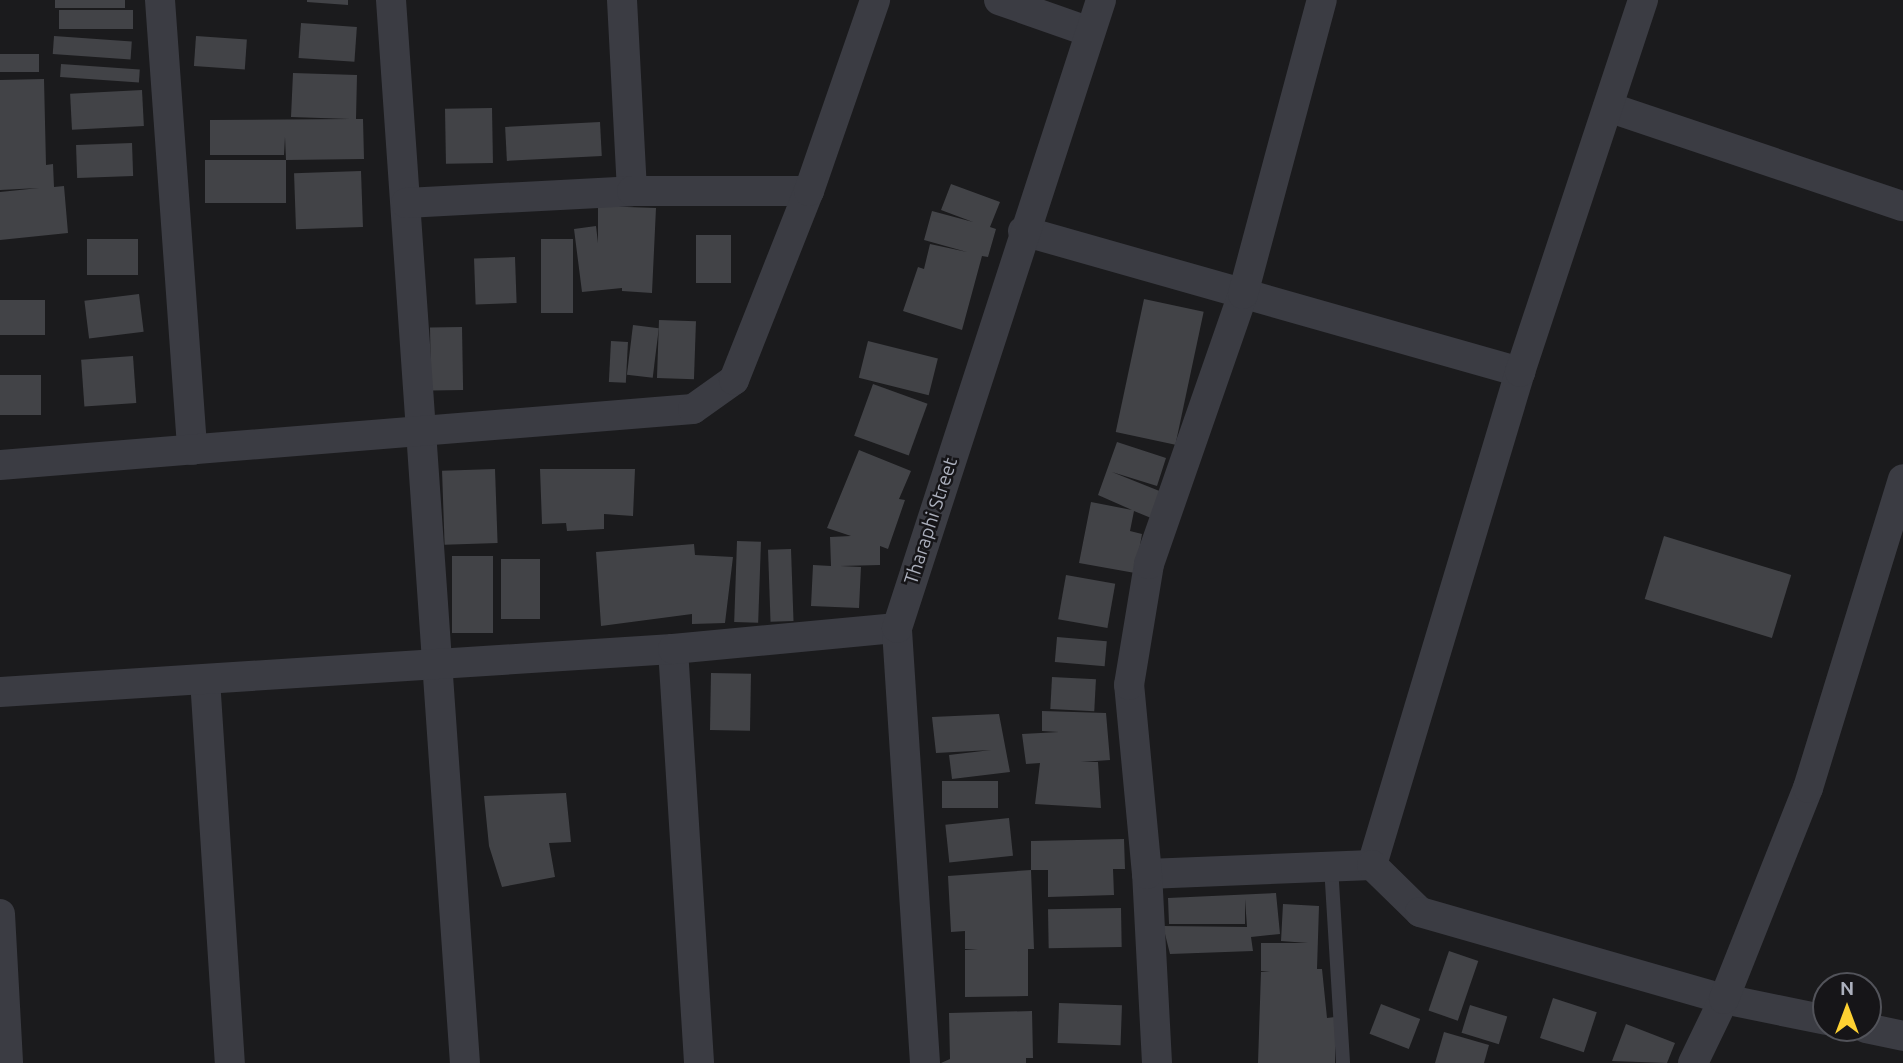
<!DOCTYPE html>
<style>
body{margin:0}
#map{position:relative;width:1903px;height:1063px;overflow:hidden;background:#1b1b1d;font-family:Ubuntu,sans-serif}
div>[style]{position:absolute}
.building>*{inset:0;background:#424347;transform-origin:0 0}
.lane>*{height:14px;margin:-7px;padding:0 7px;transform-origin:7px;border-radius:7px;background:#3b3c43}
.street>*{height:30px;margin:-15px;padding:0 15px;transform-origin:15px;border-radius:15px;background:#3b3c43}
span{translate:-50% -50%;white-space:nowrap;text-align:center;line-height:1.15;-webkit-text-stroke:5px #161518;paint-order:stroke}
.street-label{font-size:19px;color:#acb0bd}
.north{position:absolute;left:1812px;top:972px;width:70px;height:70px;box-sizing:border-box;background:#161518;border:2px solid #52535a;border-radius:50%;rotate:0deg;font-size:19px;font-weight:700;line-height:28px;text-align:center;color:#acb0bd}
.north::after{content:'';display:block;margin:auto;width:24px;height:32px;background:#fed132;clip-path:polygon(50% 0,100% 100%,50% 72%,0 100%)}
</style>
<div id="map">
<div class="building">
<i style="left:55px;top:0;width:70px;height:8px"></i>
<i style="clip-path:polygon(307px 0,348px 0,348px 5px,307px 2px)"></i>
<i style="left:133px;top:10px;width:19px;height:74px;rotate:90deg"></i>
<i style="left:301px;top:23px;width:56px;height:35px;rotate:4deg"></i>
<i style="left:54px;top:36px;width:78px;height:18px;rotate:4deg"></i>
<i style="left:196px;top:36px;width:51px;height:30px;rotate:4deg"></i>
<i style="left:0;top:54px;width:39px;height:18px"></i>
<i style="left:61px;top:64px;width:79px;height:13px;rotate:4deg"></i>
<i style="clip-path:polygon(293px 73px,357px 75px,356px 119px,363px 119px,364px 159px,286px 160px,285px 137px,284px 155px,210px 155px,210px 120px,350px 119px,291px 117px)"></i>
<i style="clip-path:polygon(44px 79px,46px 165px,53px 164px,54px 187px,64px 186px,68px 233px,0 240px,0 192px,39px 188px,0 190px,0 80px)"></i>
<i style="left:142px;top:90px;width:36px;height:72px;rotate:87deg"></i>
<i style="left:492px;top:108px;width:55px;height:47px;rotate:89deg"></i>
<i style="left:600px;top:122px;width:34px;height:95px;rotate:87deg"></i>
<i style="left:132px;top:143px;width:33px;height:56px;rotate:88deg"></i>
<i style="left:286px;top:160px;width:43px;height:81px;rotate:90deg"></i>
<i style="left:361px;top:171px;width:56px;height:67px;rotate:88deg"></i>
<i style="clip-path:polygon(951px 184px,1000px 202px,990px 227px,996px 229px,988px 257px,982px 256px,962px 330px,903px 311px,918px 267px,924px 269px,930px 244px,967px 252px,924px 240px,932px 211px,973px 222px,941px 210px)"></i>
<i style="clip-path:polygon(598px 206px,656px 208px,652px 293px,622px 291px,622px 288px,582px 292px,574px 229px,596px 226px,598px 243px)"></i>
<i style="left:696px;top:235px;width:35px;height:48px"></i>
<i style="left:87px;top:239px;width:51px;height:36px"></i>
<i style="left:541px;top:239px;width:32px;height:74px"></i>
<i style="left:515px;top:257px;width:46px;height:41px;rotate:88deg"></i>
<i style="left:139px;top:294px;width:38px;height:55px;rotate:83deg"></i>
<i style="left:1144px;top:299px;width:61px;height:136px;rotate:12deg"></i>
<i style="left:0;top:300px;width:45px;height:35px"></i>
<i style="left:659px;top:320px;width:37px;height:58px;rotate:2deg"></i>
<i style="left:633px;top:325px;width:26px;height:50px;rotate:7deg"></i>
<i style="left:462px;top:327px;width:63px;height:32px;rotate:89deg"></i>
<i style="left:611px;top:341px;width:17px;height:41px;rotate:3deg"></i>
<i style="left:868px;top:341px;width:72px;height:38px;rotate:14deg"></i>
<i style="left:133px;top:356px;width:47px;height:52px;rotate:86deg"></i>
<i style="left:0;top:375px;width:41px;height:40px"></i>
<i style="left:873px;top:384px;width:58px;height:55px;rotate:20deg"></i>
<i style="clip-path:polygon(1117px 442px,1166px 458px,1157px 486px,1112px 472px,1162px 492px,1151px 518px,1134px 511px,1130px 531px,1142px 534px,1135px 573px,1079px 563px,1091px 502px,1132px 510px,1098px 495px)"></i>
<i style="clip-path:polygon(859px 450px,911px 471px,899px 499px,905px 500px,888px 549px,880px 546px,880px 565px,840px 566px,861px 567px,859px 608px,811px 606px,813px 565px,831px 566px,830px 537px,851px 536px,827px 528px)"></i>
<i style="left:495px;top:469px;width:74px;height:53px;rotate:88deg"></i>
<i style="clip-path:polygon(540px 469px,635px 469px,633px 516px,604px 514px,604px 529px,567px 531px,566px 523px,542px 524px)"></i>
<i style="left:1664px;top:536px;width:133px;height:66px;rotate:17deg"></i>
<i style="left:737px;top:541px;width:24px;height:81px;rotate:2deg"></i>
<i style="clip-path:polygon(694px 544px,695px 555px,733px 557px,725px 623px,692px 624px,692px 614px,601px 626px,596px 552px)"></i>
<i style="left:791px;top:549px;width:72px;height:23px;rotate:88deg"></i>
<i style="left:452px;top:556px;width:41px;height:77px"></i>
<i style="left:501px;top:559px;width:39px;height:60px"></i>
<i style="left:1066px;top:575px;width:50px;height:45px;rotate:10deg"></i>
<i style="left:1057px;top:637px;width:50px;height:25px;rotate:5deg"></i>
<i style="left:711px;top:673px;width:40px;height:57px;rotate:1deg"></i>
<i style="left:1052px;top:677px;width:44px;height:32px;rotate:3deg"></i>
<i style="clip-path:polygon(1042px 711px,1106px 713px,1110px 760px,1081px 762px,1098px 762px,1101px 808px,1035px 804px,1040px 763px,1026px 764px,1022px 734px,1059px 732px,1042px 731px)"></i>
<i style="clip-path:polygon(999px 714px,1010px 772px,952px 779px,949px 755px,991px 750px,936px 753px,932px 717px)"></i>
<i style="left:942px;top:781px;width:56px;height:27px"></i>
<i style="clip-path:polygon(566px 793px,571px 842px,549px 843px,555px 877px,502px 887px,489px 846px,484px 796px)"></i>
<i style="left:1009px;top:818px;width:38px;height:64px;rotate:84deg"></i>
<i style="clip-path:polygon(1124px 839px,1125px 869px,1113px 869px,1114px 895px,1048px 897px,1048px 870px,1031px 870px,1031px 841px)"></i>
<i style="clip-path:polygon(1031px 870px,1034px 949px,1028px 949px,1028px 996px,965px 997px,965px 950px,978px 949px,965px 949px,965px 931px,951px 932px,948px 876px)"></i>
<i style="clip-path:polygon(1276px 893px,1280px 934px,1251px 937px,1253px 951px,1170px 954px,1163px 926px,1247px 927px,1245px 899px,1245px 924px,1169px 924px,1168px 898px)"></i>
<i style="clip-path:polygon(1283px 904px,1319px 906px,1317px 969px,1322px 969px,1327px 1018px,1335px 1017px,1335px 1063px,1258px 1063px,1261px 972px,1270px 972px,1261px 971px,1261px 943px,1308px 943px,1281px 941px)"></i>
<i style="left:1121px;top:908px;width:39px;height:73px;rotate:89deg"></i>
<i style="left:1449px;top:951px;width:31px;height:63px;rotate:19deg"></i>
<i style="left:1553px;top:998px;width:46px;height:42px;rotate:18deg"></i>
<i style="left:1059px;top:1003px;width:63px;height:40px;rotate:2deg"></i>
<i style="left:1381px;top:1004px;width:42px;height:32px;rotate:21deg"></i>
<i style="left:1470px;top:1005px;width:39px;height:29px;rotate:17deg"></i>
<i style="clip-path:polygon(1032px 1011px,1033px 1058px,1026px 1058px,1026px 1063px,941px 1063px,950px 1059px,949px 1013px)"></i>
<i style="clip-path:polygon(1626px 1024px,1675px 1043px,1667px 1063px,1612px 1061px)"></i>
<i style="clip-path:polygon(1444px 1032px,1489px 1045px,1484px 1063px,1435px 1063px)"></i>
</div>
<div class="lane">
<i style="left:1331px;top:866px;width:197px;rotate:86.5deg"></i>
</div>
<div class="street">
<i style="left:160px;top:0;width:451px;rotate:85.9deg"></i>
<i style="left:391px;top:0;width:1066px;rotate:86.02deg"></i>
<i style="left:622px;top:0;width:191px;rotate:87deg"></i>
<i style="left:999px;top:0;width:96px;rotate:19.4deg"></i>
<i style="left:1608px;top:107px;width:311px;rotate:18.6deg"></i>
<i style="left:406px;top:203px;width:226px;rotate:-3deg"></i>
<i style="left:632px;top:191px;width:177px"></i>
<i style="left:1023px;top:231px;width:517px;rotate:15.84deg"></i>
<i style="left:0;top:465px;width:695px;rotate:-4.62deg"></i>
<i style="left:693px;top:409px;width:50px;rotate:-35.3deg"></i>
<i style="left:734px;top:380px;width:203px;rotate:-68.4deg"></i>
<i style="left:809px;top:191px;width:202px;rotate:-70.9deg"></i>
<i style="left:673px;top:649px;width:415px;rotate:86.4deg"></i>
<i style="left:205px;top:679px;width:385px;rotate:86.3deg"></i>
<i style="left:0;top:692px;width:674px;rotate:-3.66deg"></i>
<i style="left:673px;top:649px;width:225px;rotate:-5.4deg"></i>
<i style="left:1372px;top:865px;width:515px;rotate:-73.29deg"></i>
<i style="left:1520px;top:372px;width:392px;rotate:-71.7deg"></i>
<i style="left:1147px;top:874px;width:225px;rotate:-2.3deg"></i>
<i style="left:1372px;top:865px;width:67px;rotate:44.4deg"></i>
<i style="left:1420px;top:912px;width:316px;rotate:16deg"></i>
<i style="left:1724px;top:999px;width:104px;rotate:11.6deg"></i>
<i style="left:0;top:914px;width:149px;rotate:86.9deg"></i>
<i style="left:1866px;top:1028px;width:38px;rotate:12deg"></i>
<i style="left:925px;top:1063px;width:436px;rotate:-93.7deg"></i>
<i style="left:897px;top:628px;width:660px;rotate:-72deg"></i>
<i style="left:1157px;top:1063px;width:189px;rotate:-93deg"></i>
<i style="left:1147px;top:874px;width:190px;rotate:-95.4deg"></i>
<i style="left:1129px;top:685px;width:123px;rotate:-80.6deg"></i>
<i style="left:1149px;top:564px;width:286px;rotate:-70.8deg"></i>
<i style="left:1243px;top:294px;width:304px;rotate:-75deg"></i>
<i style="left:1693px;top:1063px;width:71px;rotate:-64.2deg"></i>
<i style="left:1724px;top:999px;width:227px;rotate:-68.3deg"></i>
<i style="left:1808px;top:788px;width:323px;rotate:-72.9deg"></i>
</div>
<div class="street-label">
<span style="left:931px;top:521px;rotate:-72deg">Tharaphi Street</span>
</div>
<div class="north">N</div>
</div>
